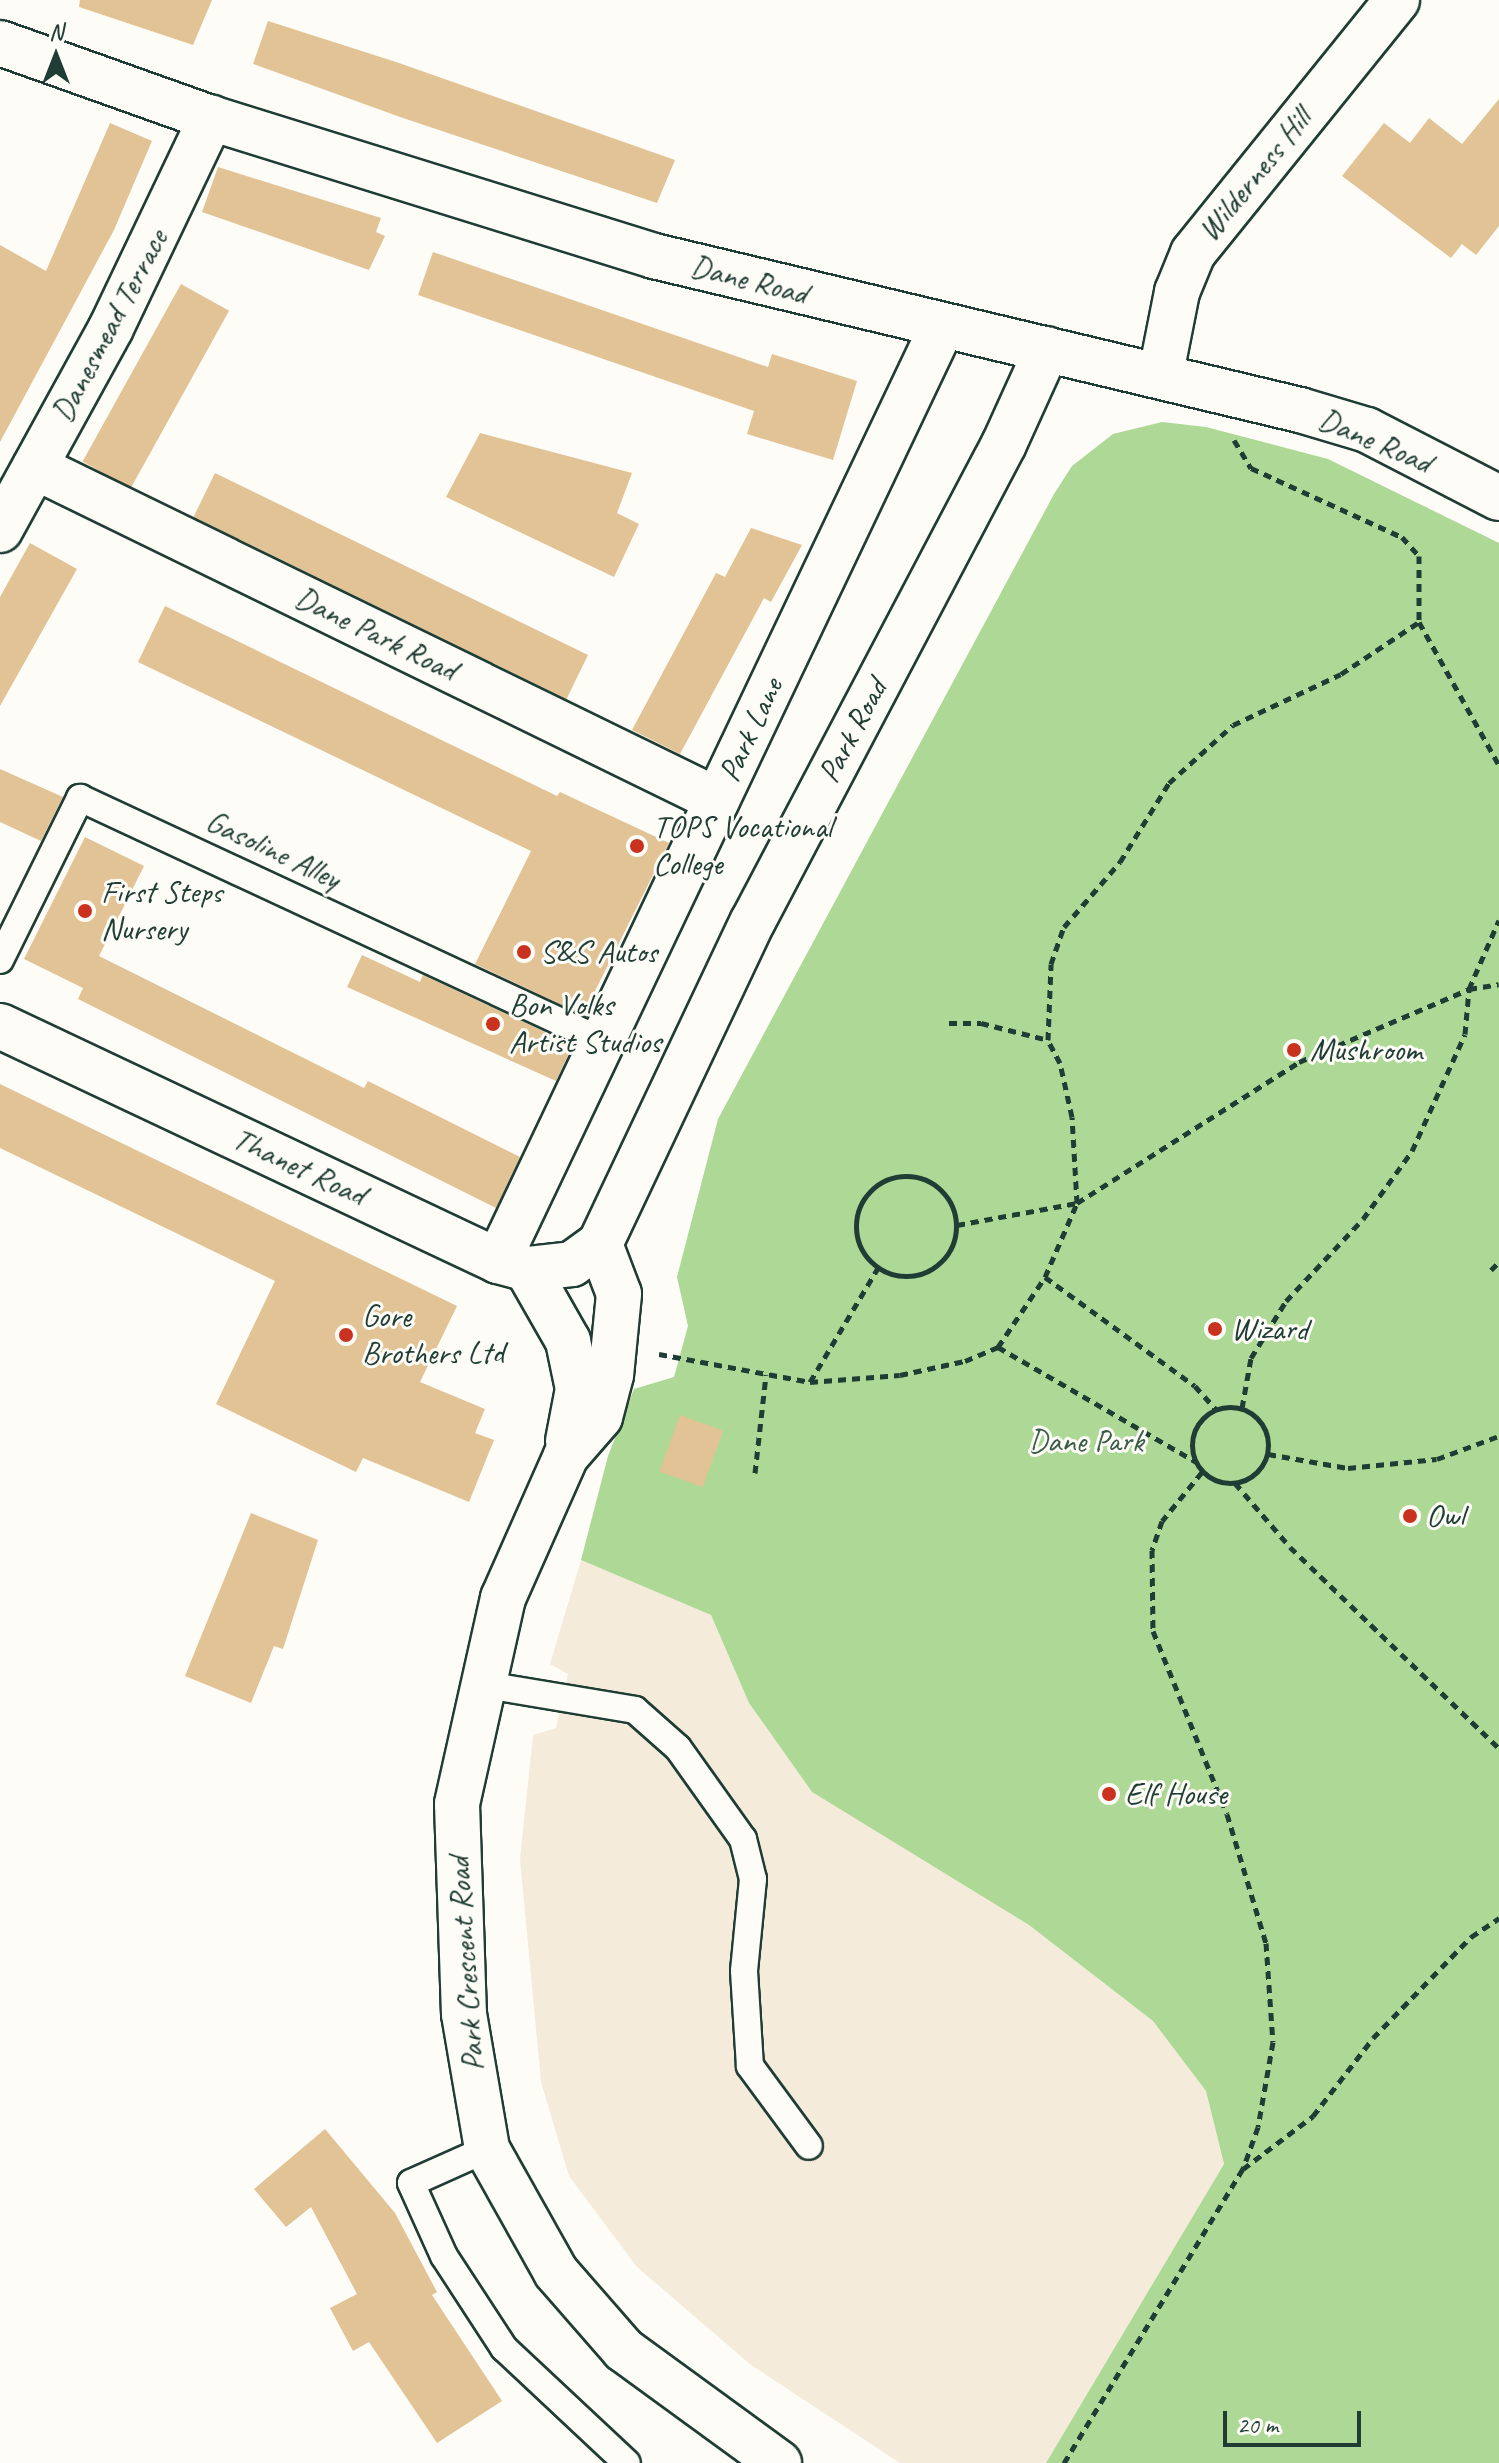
<!DOCTYPE html>
<style>
body{margin:0}
#map{position:relative;width:1499px;height:2463px;overflow:hidden;background:#fdfcf7;font-family:Caveat,sans-serif}
div>[style]{position:absolute}
.built>*{inset:0;background:#f5ebda}
.green>*{inset:0;background:#aed896}
.building>*{inset:0;background:#e2c395;transform-origin:0 0}
.path>*{height:5px;margin-top:-2.5px;transform-origin:0;background:repeating-linear-gradient(90deg,#1f3d34 0 8px,transparent 0 14px)}
.path>.ring{margin:-2.5px;padding:0;box-sizing:content-box;background:none;border:5px solid #1f3d34;border-radius:50%}
.roads{filter:drop-shadow(2px 0 #1f3d34) drop-shadow(-2px 0 #1f3d34) drop-shadow(0 2px #1f3d34) drop-shadow(0 -2px #1f3d34)}
.lane>*{height:26px;margin:-13px;padding:0 13px;transform-origin:13px;border-radius:13px;background:#fdfcf7}
.street>*{height:44px;margin:-22px;padding:0 22px;transform-origin:22px;border-radius:22px;background:#fdfcf7}
.secondary>*{height:44px;margin:-22px;padding:0 22px;transform-origin:22px;border-radius:22px;background:#fdfcf7}
.dots>*{width:22px;height:22px;translate:-50% -50%;box-sizing:border-box;border:4px solid #fdfcf7;border-radius:50%}
span{translate:-50% -50%;white-space:nowrap;text-align:center;line-height:1.15;-webkit-text-stroke:6px #fdfcf7;paint-order:stroke}
.street-label{font-size:32px;color:#1f3d34}
.poi-label{font-size:32px;color:#1f3d34}
.left{translate:0 -50%;text-align:left}
.park-label{font-size:32px;color:#3c5c48}
.north{position:absolute;left:16px;top:16px;width:80px;height:80px;-webkit-text-stroke:6px #fdfcf7;paint-order:stroke;rotate:0deg;font-size:22px;font-weight:700;line-height:32px;text-align:center;color:#1f3d34}
.north::after{content:'';display:block;margin:auto;width:28px;height:36px;background:#1f3d34;clip-path:polygon(50% 0,100% 100%,50% 72%,0 100%)}
.scale{position:absolute;left:1223px;top:2411px;width:138px;height:36px;box-sizing:border-box;border:4px solid #1f3d34;border-top:0;padding-left:10px;font-size:24px;line-height:28px;white-space:nowrap;color:#1f3d34;-webkit-text-stroke:6px #fdfcf7;paint-order:stroke}
</style>
<div id="map">
<div class="built">
<i style="clip-path:polygon(581px 1560px,711px 1615px,749px 1703px,812px 1792px,1029px 1925px,1153px 2021px,1206px 2091px,1224px 2164px,1046px 2463px,900px 2463px,751px 2365px,637px 2267px,569px 2176px,541px 2082px,520px 1859px,533px 1735px,556px 1728px,568px 1674px,550px 1664px)"></i>
</div>
<div class="green">
<i style="clip-path:polygon(1162px 422px,1206px 427px,1328px 459px,1499px 543px,1499px 2463px,1046px 2463px,1224px 2164px,1206px 2091px,1153px 2021px,1029px 1925px,812px 1792px,749px 1703px,711px 1615px,581px 1560px,608px 1456px,634px 1389px,674px 1377px,688px 1326px,677px 1277px,718px 1119px,1054px 494px,1072px 466px,1113px 434px)"></i>
</div>
<div class="building">
<i style="clip-path:polygon(80px 0,212px 0,193px 45px,79px 7px)"></i>
<i style="clip-path:polygon(268px 21px,396px 62px,675px 160px,657px 203px,403px 118px,253px 64px)"></i>
<i style="clip-path:polygon(1499px 99px,1499px 226px,1476px 255px,1462px 244px,1451px 258px,1342px 176px,1384px 123px,1410px 143px,1429px 118px,1462px 144px)"></i>
<i style="clip-path:polygon(110px 123px,152px 141px,114px 230px,0 442px,0 245px,46px 271px)"></i>
<i style="clip-path:polygon(218px 167px,381px 218px,376px 232px,385px 236px,369px 270px,202px 212px)"></i>
<i style="clip-path:polygon(433px 252px,768px 367px,772px 354px,857px 381px,833px 460px,747px 434px,754px 411px,418px 295px)"></i>
<i style="left:181px;top:284px;width:55px;height:203px;rotate:29deg"></i>
<i style="clip-path:polygon(480px 433px,632px 473px,617px 513px,639px 524px,614px 577px,446px 497px)"></i>
<i style="left:215px;top:473px;width:415px;height:49px;rotate:26deg"></i>
<i style="clip-path:polygon(751px 528px,802px 545px,771px 602px,764px 598px,680px 754px,632px 730px,716px 573px,725px 577px)"></i>
<i style="clip-path:polygon(30px 543px,77px 569px,0 706px,0 597px)"></i>
<i style="clip-path:polygon(165px 606px,557px 796px,560px 792px,669px 843px,583px 1015px,475px 964px,531px 851px,138px 662px)"></i>
<i style="clip-path:polygon(0 769px,63px 797px,41px 841px,0 822px)"></i>
<i style="clip-path:polygon(85px 837px,144px 866px,99px 956px,364px 1088px,368px 1081px,520px 1157px,496px 1208px,78px 999px,83px 988px,24px 959px)"></i>
<i style="clip-path:polygon(362px 955px,420px 982px,423px 975px,573px 1045px,556px 1081px,347px 987px)"></i>
<i style="clip-path:polygon(0 1084px,457px 1306px,420px 1382px,485px 1409px,475px 1433px,494px 1440px,469px 1502px,363px 1458px,356px 1472px,216px 1404px,275px 1281px,0 1148px)"></i>
<i style="left:680px;top:1415px;width:46px;height:60px;rotate:20deg"></i>
<i style="clip-path:polygon(251px 1513px,318px 1540px,283px 1649px,274px 1646px,251px 1703px,185px 1676px)"></i>
<i style="clip-path:polygon(325px 2129px,395px 2213px,437px 2292px,432px 2295px,502px 2401px,437px 2443px,369px 2342px,353px 2351px,330px 2308px,357px 2294px,311px 2207px,286px 2227px,254px 2189px)"></i>
</div>
<div class="path">
<i style="left:1234px;top:440px;width:33px;rotate:59deg"></i>
<i style="left:1251px;top:468px;width:166px;rotate:24.6deg"></i>
<i style="left:1402px;top:537px;width:25px;rotate:48deg"></i>
<i style="left:1419px;top:556px;width:66px;rotate:90deg"></i>
<i style="left:1419px;top:622px;width:164px;rotate:60.8deg"></i>
<i style="left:949px;top:1023px;width:32px"></i>
<i style="left:981px;top:1023px;width:69px;rotate:14.2deg"></i>
<i class="ring" style="left:856px;top:1176px;width:95px;height:95px"></i>
<i style="left:957px;top:1225px;width:122px;rotate:-10.4deg"></i>
<i style="left:1077px;top:1203px;width:263px;rotate:-32.4deg"></i>
<i style="left:1299px;top:1062px;width:185px;rotate:-23.2deg"></i>
<i style="left:1469px;top:989px;width:30px;rotate:-9deg"></i>
<i style="left:1491px;top:1270px;width:11px;rotate:-45deg"></i>
<i style="left:1045px;top:1277px;width:185px;rotate:36deg"></i>
<i style="left:1195px;top:1386px;width:31px;rotate:48deg"></i>
<i style="left:998px;top:1347px;width:84px;rotate:-56.1deg"></i>
<i style="left:1045px;top:1277px;width:81px;rotate:-66.6deg"></i>
<i style="left:1077px;top:1203px;width:86px;rotate:-93.3deg"></i>
<i style="left:1072px;top:1117px;width:55px;rotate:-102.5deg"></i>
<i style="left:1060px;top:1063px;width:26px;rotate:-118deg"></i>
<i style="left:1048px;top:1040px;width:76px;rotate:-87.7deg"></i>
<i style="left:1051px;top:964px;width:39px;rotate:-71deg"></i>
<i style="left:1064px;top:927px;width:86px;rotate:-49.3deg"></i>
<i style="left:1120px;top:862px;width:93px;rotate:-58.2deg"></i>
<i style="left:1169px;top:783px;width:86px;rotate:-42.2deg"></i>
<i style="left:1233px;top:725px;width:119px;rotate:-25.3deg"></i>
<i style="left:1341px;top:674px;width:94px;rotate:-33.7deg"></i>
<i style="left:659px;top:1354px;width:154px;rotate:10.5deg"></i>
<i style="left:810px;top:1382px;width:90px;rotate:-4.4deg"></i>
<i style="left:900px;top:1375px;width:66px;rotate:-12.2deg"></i>
<i style="left:965px;top:1361px;width:36px;rotate:-23deg"></i>
<i style="left:998px;top:1347px;width:229px;rotate:30.1deg"></i>
<i style="left:810px;top:1382px;width:133px;rotate:-59.2deg"></i>
<i class="ring" style="left:1192px;top:1407px;width:71px;height:71px"></i>
<i style="left:1242px;top:1408px;width:51px;rotate:-79.8deg"></i>
<i style="left:1251px;top:1358px;width:67px;rotate:-58.4deg"></i>
<i style="left:1286px;top:1301px;width:112px;rotate:-46.8deg"></i>
<i style="left:1363px;top:1219px;width:84px;rotate:-54.2deg"></i>
<i style="left:1412px;top:1151px;width:128px;rotate:-65.6deg"></i>
<i style="left:1465px;top:1034px;width:45px;rotate:-84.9deg"></i>
<i style="left:1469px;top:989px;width:75px;rotate:-66.5deg"></i>
<i style="left:1268px;top:1454px;width:81px;rotate:9.9deg"></i>
<i style="left:1348px;top:1468px;width:89px;rotate:-5.8deg"></i>
<i style="left:1437px;top:1459px;width:66px;rotate:-20.4deg"></i>
<i style="left:1202px;top:1472px;width:63px;rotate:129.2deg"></i>
<i style="left:1162px;top:1521px;width:31px;rotate:109deg"></i>
<i style="left:1152px;top:1550px;width:81px;rotate:89.3deg"></i>
<i style="left:1153px;top:1631px;width:197px;rotate:68deg"></i>
<i style="left:1227px;top:1814px;width:135px;rotate:73.2deg"></i>
<i style="left:1266px;top:1943px;width:99px;rotate:86deg"></i>
<i style="left:1273px;top:2042px;width:86px;rotate:100deg"></i>
<i style="left:1258px;top:2127px;width:45px;rotate:109.7deg"></i>
<i style="left:755px;top:1473px;width:99px;rotate:-83.6deg"></i>
<i style="left:1235px;top:1483px;width:84px;rotate:49.3deg"></i>
<i style="left:1290px;top:1547px;width:290px;rotate:43.9deg"></i>
<i style="left:1064px;top:2463px;width:344px;rotate:-58.7deg"></i>
<i style="left:1243px;top:2169px;width:88px;rotate:-37.1deg"></i>
<i style="left:1313px;top:2116px;width:98px;rotate:-52.4deg"></i>
<i style="left:1373px;top:2038px;width:141px;rotate:-45.9deg"></i>
<i style="left:1471px;top:1937px;width:34px;rotate:-34deg"></i>
</div>
<div class="roads">
<div class="lane">
<i style="left:0;top:960px;width:181px;rotate:-63.7deg"></i>
<i style="left:80px;top:798px;width:576px;rotate:24.96deg"></i>
<i style="left:480px;top:1684px;width:157px;rotate:9.5deg"></i>
<i style="left:635px;top:1710px;width:57px;rotate:41.5deg"></i>
<i style="left:678px;top:1748px;width:112px;rotate:54.5deg"></i>
<i style="left:743px;top:1839px;width:41px;rotate:76deg"></i>
<i style="left:753px;top:1879px;width:92px;rotate:95.6deg"></i>
<i style="left:744px;top:1971px;width:95px;rotate:86.4deg"></i>
<i style="left:750px;top:2066px;width:99px;rotate:53.6deg"></i>
<i style="left:487px;top:2149px;width:83px;rotate:155.9deg"></i>
<i style="left:411px;top:2183px;width:80px;rotate:65.7deg"></i>
<i style="left:444px;top:2256px;width:110px;rotate:56.9deg"></i>
<i style="left:504px;top:2348px;width:168px;rotate:43.1deg"></i>
</div>
<div class="street">
<i style="left:1161px;top:373px;width:83px;rotate:-78.8deg"></i>
<i style="left:1177px;top:292px;width:42px;rotate:-67.7deg"></i>
<i style="left:1193px;top:253px;width:325px;rotate:-51.1deg"></i>
<i style="left:35px;top:467px;width:759px;rotate:26.02deg"></i>
<i style="left:0;top:530px;width:230px;rotate:-61.2deg"></i>
<i style="left:111px;top:328px;width:233px;rotate:-64.5deg"></i>
<i style="left:0;top:1026px;width:551px;rotate:25.26deg"></i>
<i style="left:498px;top:1261px;width:30px;rotate:15deg"></i>
<i style="left:527px;top:1269px;width:45px;rotate:-6.3deg"></i>
<i style="left:572px;top:1264px;width:34px;rotate:-36deg"></i>
<i style="left:600px;top:1244px;width:357px;rotate:-64.7deg"></i>
<i style="left:753px;top:921px;width:539px;rotate:-62.25deg"></i>
<i style="left:1004px;top:444px;width:104px;rotate:-65.6deg"></i>
<i style="left:600px;top:1244px;width:53px;rotate:69.2deg"></i>
<i style="left:619px;top:1294px;width:81px;rotate:95.6deg"></i>
<i style="left:611px;top:1375px;width:43px;rotate:104.7deg"></i>
<i style="left:600px;top:1417px;width:52px;rotate:131.1deg"></i>
<i style="left:566px;top:1456px;width:155px;rotate:113.9deg"></i>
<i style="left:503px;top:1598px;width:211px;rotate:102.6deg"></i>
<i style="left:457px;top:1804px;width:210px;rotate:88.1deg"></i>
<i style="left:464px;top:2014px;width:137px;rotate:80.3deg"></i>
<i style="left:487px;top:2149px;width:141px;rotate:60.7deg"></i>
<i style="left:556px;top:2272px;width:103px;rotate:48.9deg"></i>
<i style="left:624px;top:2350px;width:192px;rotate:36.1deg"></i>
<i style="left:498px;top:1261px;width:1032px;rotate:-64.58deg"></i>
<i style="left:527px;top:1269px;width:83px;rotate:60.3deg"></i>
<i style="left:568px;top:1341px;width:49px;rotate:78.2deg"></i>
<i style="left:578px;top:1389px;width:53px;rotate:100.9deg"></i>
</div>
<div class="secondary">
<i style="left:0;top:43px;width:224px;rotate:19.6deg"></i>
<i style="left:211px;top:118px;width:464px;rotate:17.3deg"></i>
<i style="left:654px;top:256px;width:664px;rotate:13.41deg"></i>
<i style="left:1300px;top:410px;width:70px;rotate:16.6deg"></i>
<i style="left:1367px;top:430px;width:148px;rotate:27.3deg"></i>
</div>
</div>
<div class="dots">
<i style="left:637px;top:846px;background:#c8321e"></i>
<i style="left:85px;top:911px;background:#c8321e"></i>
<i style="left:524px;top:952px;background:#c8321e"></i>
<i style="left:493px;top:1024px;background:#c8321e"></i>
<i style="left:1294px;top:1050px;background:#c8321e"></i>
<i style="left:1215px;top:1329px;background:#c8321e"></i>
<i style="left:346px;top:1335px;background:#c8321e"></i>
<i style="left:1410px;top:1516px;background:#c8321e"></i>
<i style="left:1109px;top:1794px;background:#c8321e"></i>
</div>
<div class="street-label">
<span style="left:1255px;top:175px;rotate:-51deg">Wilderness Hill</span>
<span style="left:749px;top:280px;rotate:14deg">Dane Road</span>
<span style="left:110px;top:326px;rotate:-62deg">Danesmead Terrace</span>
<span style="left:1375px;top:441px;rotate:23deg">Dane Road</span>
<span style="left:376px;top:634px;rotate:26deg">Dane Park Road</span>
<span style="left:751px;top:730px;rotate:-65deg">Park Lane</span>
<span style="left:853px;top:731px;rotate:-62deg">Park Road</span>
<span style="left:273px;top:850px;rotate:25deg">Gasoline Alley</span>
<span style="left:299px;top:1167px;rotate:25deg">Thanet Road</span>
<span style="left:466px;top:1964px;rotate:-94deg">Park Crescent Road</span>
</div>
<div class="poi-label">
<span class="left" style="left:653px;top:846px">TOPS Vocational<br>College</span>
<span class="left" style="left:101px;top:911px">First Steps<br>Nursery</span>
<span class="left" style="left:540px;top:952px">S&amp;S Autos</span>
<span class="left" style="left:509px;top:1024px">Bon Volks<br>Artist Studios</span>
<span class="left" style="left:1310px;top:1050px">Mushroom</span>
<span class="left" style="left:362px;top:1335px">Gore<br>Brothers Ltd</span>
<span class="left" style="left:1231px;top:1329px">Wizard</span>
<span class="left" style="left:1426px;top:1516px">Owl</span>
<span class="left" style="left:1125px;top:1794px">Elf House</span>
</div>
<div class="park-label">
<span style="left:1086px;top:1441px">Dane Park</span>
</div>
<div class="north">N</div>
<div class="scale">20 m</div>
</div>
